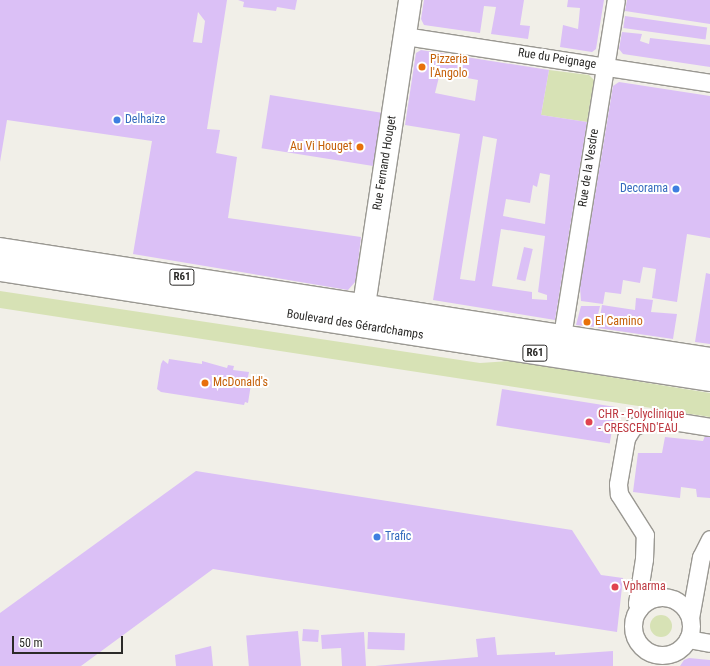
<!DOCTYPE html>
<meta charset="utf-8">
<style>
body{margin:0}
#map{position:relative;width:710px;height:666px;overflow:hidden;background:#f1efe8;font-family:"Roboto Condensed",sans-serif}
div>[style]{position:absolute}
.green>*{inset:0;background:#d7e2b5}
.round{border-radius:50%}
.building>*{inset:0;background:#dbc0f6;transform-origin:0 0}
.roads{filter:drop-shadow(1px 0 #9a9892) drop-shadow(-1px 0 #9a9892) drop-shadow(0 1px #9a9892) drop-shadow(0 -1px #9a9892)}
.street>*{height:17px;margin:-8.5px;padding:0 8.5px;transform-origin:8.5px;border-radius:8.5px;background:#fff}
.street>.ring{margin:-8.5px;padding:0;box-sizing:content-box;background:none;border:17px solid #fff;border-radius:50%}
.secondary>*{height:22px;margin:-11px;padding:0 11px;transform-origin:11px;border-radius:11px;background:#fff}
.highway>*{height:22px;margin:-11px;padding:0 11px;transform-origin:11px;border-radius:11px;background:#fff}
.dots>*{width:11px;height:11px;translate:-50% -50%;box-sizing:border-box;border:2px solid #fff;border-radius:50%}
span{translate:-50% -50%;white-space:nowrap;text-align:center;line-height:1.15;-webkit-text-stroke:4px #fff;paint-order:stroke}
.shield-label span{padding:1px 3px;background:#fff;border:1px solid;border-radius:3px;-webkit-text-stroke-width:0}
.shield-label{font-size:11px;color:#2b2a28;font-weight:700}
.street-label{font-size:12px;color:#2b2a28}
.food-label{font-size:12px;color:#c56008}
.left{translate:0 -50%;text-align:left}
.right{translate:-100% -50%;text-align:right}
.shop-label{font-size:12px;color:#366cbe}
.health-label{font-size:12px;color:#be3a42}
.scale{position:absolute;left:12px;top:636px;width:111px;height:18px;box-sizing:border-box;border:2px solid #2b2a28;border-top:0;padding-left:5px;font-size:12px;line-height:14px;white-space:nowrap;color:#2b2a28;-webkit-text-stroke:3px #fff;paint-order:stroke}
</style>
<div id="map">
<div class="green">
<i style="clip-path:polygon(549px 70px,589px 75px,594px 80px,587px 122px,541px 115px)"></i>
<i style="clip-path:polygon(0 291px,480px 363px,511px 361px,710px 393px,710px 417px,0 308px)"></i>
<i class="round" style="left:650px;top:615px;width:22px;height:22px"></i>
</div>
<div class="building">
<i style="clip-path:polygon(evenodd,0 0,227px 0,207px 129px,220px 130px,216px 153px,237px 157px,228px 218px,361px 237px,356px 281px,348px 290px,133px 254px,152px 141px,7px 120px,0 162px,0 0,198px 12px,205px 21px,202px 43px,193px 42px,198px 12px)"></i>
<i style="clip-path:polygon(238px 0,297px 0,295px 10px,277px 7px,276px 11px,243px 7px,244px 2px)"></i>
<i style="clip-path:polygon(424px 0,524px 0,520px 25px,530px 26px,528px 39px,491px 34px,496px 7px,484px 6px,480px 33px,424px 25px,421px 19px)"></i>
<i style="clip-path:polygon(568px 0,604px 0,596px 49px,592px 52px,560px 47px,563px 25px,578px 29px,580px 8px,567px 7px)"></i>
<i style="clip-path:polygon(627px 0,710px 0,710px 24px,625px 11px)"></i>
<i style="left:625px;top:16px;width:83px;height:12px;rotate:8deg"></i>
<i style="clip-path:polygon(622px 32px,642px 34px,640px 41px,649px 44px,650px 38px,710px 45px,710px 67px,623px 54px,619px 49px)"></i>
<i style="clip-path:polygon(evenodd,421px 50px,549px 70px,541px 115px,587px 122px,555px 320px,433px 300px,460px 134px,405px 125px,416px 53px,421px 50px,440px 73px,478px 80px,475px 101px,435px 93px,440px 73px,421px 50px,483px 136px,497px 139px,475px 281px,460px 279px,483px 136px,421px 50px,540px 173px,550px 175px,545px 224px,503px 216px,506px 199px,530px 203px,533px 185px,537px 187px,540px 173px,421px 50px,501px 229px,545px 236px,538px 292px,547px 295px,547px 300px,532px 299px,532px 292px,492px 286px,501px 229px)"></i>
<i style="clip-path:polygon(619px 82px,710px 96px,710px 238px,687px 234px,677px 302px,652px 298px,656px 269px,643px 267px,640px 283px,623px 280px,621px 294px,605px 292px,603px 304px,581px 301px,580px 287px,613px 86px)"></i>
<i style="left:270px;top:95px;width:113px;height:54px;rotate:9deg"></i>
<i style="left:524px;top:247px;width:9px;height:33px;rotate:13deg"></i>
<i style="clip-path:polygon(706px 273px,710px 274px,710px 344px,695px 342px)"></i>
<i style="clip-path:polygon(636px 298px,653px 300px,651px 312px,677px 314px,673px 339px,598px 328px,602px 305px,635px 310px)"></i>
<i style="clip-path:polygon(581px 306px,600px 306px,595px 327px,576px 325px)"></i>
<i style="clip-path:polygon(169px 359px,202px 364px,202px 361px,227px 368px,228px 365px,234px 366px,233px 370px,249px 372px,248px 377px,252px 378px,248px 403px,245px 402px,244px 405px,161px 392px,157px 389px,161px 364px,163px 360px,168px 364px)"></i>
<i style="left:502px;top:389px;width:115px;height:37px;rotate:9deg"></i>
<i style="clip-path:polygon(705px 436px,710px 437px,710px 498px,697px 497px,696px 489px,681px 487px,680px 498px,633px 492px,638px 453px,662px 453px,665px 437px,703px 441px)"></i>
<i style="clip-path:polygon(196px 471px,572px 530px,601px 575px,623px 578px,617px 632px,213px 569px,81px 666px,0 666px,0 613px)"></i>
<i style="left:303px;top:629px;width:16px;height:12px;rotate:4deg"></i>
<i style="left:298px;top:631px;width:35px;height:52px;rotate:85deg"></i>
<i style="clip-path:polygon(364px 632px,366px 666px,342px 666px,341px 648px,322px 649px,321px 635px)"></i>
<i style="left:368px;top:632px;width:37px;height:17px;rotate:2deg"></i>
<i style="clip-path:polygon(495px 637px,497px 655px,555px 652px,555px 655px,613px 651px,613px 666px,375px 666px,478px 657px,476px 639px)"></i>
<i style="clip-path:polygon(211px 646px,213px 666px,176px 666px,175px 655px)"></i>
<i style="clip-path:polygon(689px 658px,710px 660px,710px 666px,680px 666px,684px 660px)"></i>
</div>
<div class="roads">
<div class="street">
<i style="left:404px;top:36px;width:310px;rotate:8.7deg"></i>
<i style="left:562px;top:336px;width:340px;rotate:-80.9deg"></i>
<i class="ring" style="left:633px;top:597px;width:41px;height:41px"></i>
<i style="left:639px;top:609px;width:6px;rotate:-108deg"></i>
<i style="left:637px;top:603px;width:45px;rotate:-81deg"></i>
<i style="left:644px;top:559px;width:24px;rotate:-88deg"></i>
<i style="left:645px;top:535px;width:49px;rotate:-122.4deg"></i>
<i style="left:619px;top:494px;width:10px;rotate:-96deg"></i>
<i style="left:618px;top:484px;width:47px;rotate:-80.1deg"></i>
<i style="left:626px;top:438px;width:13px;rotate:-58deg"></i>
<i style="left:633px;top:427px;width:23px;rotate:-23deg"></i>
<i style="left:654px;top:418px;width:57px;rotate:9.1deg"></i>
<i style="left:690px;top:618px;width:62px;rotate:-79.8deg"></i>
<i style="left:701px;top:557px;width:20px;rotate:-63deg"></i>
<i style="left:688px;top:639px;width:22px;rotate:10deg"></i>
</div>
<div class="secondary">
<i style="left:361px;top:325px;width:329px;rotate:-81.4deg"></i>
</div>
<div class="highway">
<i style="left:0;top:249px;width:718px;rotate:8.81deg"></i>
<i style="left:0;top:270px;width:718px;rotate:8.81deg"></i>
</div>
</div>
<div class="dots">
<i style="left:422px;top:67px;background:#e8710a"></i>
<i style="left:117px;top:120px;background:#3f7fe0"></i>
<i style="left:360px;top:147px;background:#e8710a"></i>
<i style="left:676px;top:189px;background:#3f7fe0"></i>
<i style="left:587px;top:322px;background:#e8710a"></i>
<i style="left:205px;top:383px;background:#e8710a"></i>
<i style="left:589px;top:422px;background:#e0444e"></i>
<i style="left:377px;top:537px;background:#3f7fe0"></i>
<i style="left:615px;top:587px;background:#e0444e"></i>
</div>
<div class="shield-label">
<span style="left:182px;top:277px">R61</span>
<span style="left:535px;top:353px">R61</span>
</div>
<div class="street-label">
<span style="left:557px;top:59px;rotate:9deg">Rue du Peignage</span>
<span style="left:385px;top:163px;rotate:-81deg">Rue Fernand Houget</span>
<span style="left:589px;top:168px;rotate:-81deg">Rue de la Vesdre</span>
<span style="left:355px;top:325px;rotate:9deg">Boulevard des Gérardchamps</span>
</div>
<div class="food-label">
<span class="left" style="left:430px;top:67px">Pizzeria<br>l'Angolo</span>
<span class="right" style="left:352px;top:147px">Au Vi Houget</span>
<span class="left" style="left:595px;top:322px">El Camino</span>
<span class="left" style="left:213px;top:383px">McDonald's</span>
</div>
<div class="shop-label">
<span class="left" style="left:125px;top:120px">Delhaize</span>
<span class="right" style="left:668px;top:189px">Decorama</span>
<span class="left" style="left:385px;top:537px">Trafic</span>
</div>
<div class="health-label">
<span class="left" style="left:598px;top:422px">CHR - Polyclinique<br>- CRESCEND'EAU</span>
<span class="left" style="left:623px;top:587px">Vpharma</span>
</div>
<div class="scale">50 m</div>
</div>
